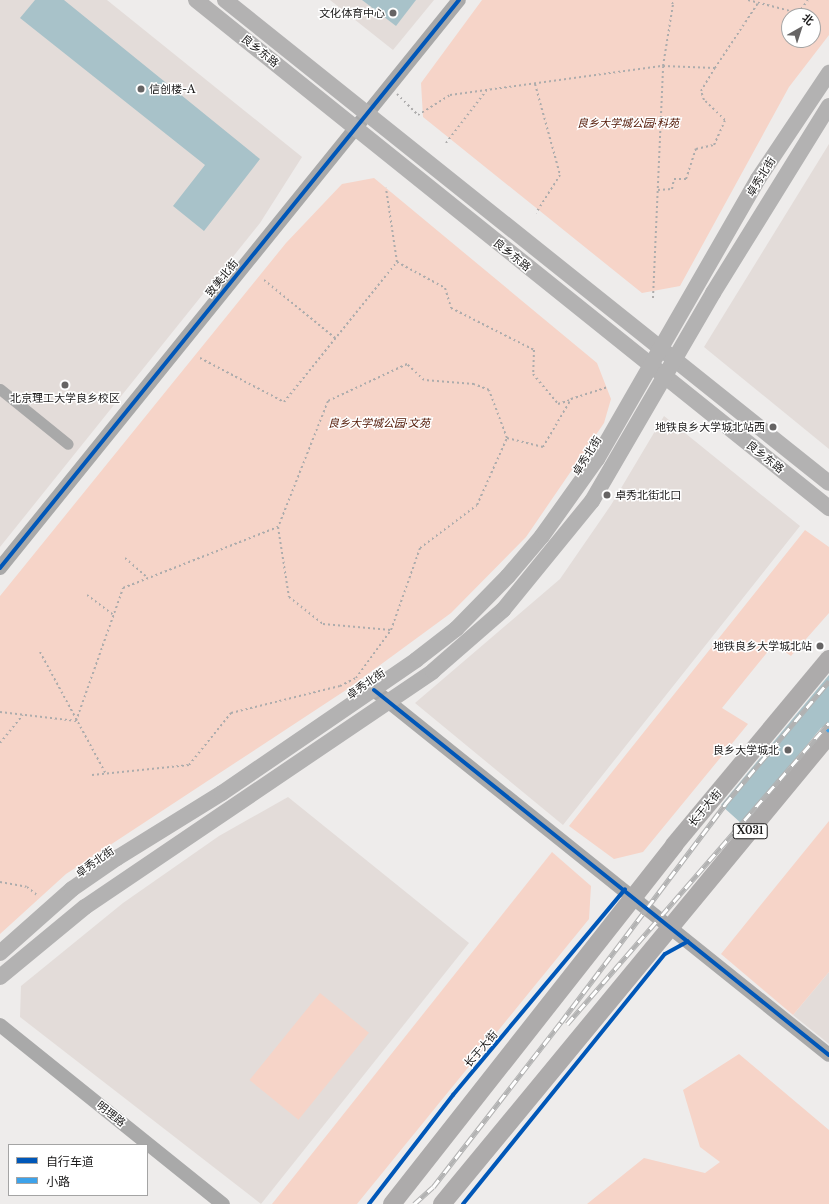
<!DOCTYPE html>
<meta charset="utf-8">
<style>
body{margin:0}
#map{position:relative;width:829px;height:1204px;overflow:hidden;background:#eeeceb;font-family:"Libre Baskerville","Noto Sans SC",serif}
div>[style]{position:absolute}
.built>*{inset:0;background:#e3dcd9}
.green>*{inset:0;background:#f6d4c8;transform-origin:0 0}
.building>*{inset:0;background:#a8c2c9}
.path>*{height:2px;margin-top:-1px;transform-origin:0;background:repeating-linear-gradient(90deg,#adacac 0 2px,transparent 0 5px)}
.minor>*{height:11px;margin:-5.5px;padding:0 5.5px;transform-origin:5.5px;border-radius:5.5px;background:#a9a9a9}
.tertiary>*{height:14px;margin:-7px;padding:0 7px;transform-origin:7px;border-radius:7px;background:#a9a9a9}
.secondary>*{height:16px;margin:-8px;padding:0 8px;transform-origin:8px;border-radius:8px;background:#b3b2b2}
.primary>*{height:18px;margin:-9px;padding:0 9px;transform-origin:9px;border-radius:9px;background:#adabab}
.rail>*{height:4.5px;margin-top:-2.25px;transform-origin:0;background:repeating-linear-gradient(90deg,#fff 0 9px,#b2b2b2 0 18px);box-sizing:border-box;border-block:1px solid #b2b2b2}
.quiet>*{height:3px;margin-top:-1.5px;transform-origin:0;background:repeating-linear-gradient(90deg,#3da2ea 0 6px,transparent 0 9px)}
.cycleway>*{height:4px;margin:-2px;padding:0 2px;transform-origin:2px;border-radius:2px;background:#0057b8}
.dots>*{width:11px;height:11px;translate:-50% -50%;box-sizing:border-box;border:2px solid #fff;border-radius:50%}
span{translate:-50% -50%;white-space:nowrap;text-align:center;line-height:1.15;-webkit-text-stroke:3px #fff;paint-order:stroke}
.shield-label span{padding:1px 3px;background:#fff;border:1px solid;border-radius:3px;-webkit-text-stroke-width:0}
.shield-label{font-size:10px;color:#1c1b1b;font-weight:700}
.poi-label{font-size:11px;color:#1c1b1b}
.right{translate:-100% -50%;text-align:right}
.left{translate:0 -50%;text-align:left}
.street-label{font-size:11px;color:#1c1b1b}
.park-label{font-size:11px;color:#4f1400;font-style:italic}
.legend{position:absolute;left:8px;top:1144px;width:140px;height:52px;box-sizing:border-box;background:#fff;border:1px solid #a4a4a4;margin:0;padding:5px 7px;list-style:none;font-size:12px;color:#1c1b1b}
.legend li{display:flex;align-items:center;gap:8px;height:20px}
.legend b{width:20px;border:1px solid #a4a4a4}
.north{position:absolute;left:781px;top:8px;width:40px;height:40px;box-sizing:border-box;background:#fff;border:1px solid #a4a4a4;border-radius:50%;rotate:39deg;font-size:11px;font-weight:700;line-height:16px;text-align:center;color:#1c1b1b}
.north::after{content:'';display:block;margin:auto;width:14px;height:18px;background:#666464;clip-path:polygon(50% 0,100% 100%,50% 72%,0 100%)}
</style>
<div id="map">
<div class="built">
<i style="clip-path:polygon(0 0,107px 0,302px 157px,260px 223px,0 547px)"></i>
<i style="clip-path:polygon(330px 0,434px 0,393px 50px)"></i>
<i style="clip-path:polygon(829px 144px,829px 449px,704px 347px)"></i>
<i style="clip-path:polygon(664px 416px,800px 526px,563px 825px,415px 703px,560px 579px,611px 505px)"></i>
<i style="clip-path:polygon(288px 797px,469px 943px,261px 1204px,20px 1017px,21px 986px,123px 903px,219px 836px)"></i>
<i style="clip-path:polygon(829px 972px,829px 1044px,793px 1015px)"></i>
</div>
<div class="green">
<i style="clip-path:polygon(evenodd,482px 0,829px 0,829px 35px,789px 87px,680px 286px,642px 293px,423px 117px,421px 83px,482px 0,789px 16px,813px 16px,813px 40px,789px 40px,789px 16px)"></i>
<i style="clip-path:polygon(374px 178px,597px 363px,611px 399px,604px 423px,526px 537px,451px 613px,346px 690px,66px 874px,0 934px,0 596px,286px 243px,342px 184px)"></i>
<i style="clip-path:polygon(805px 530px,829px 547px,829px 613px,791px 656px,774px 644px,722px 708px,748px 724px,643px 852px,614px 859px,569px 826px)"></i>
<i style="clip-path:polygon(829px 821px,829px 972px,793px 1015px,721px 954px)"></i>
<i style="clip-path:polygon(552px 852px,591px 886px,589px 919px,357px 1204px,272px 1204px)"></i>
<i style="left:320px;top:993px;width:63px;height:112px;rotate:39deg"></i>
<i style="clip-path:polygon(739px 1054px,829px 1130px,829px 1204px,587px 1204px,644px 1158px,705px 1173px,720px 1162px,700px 1147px,683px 1090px)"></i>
</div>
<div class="building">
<i style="clip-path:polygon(35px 0,64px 0,260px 159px,204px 231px,173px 206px,205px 165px,20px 18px)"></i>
<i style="clip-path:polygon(362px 0,416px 0,396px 26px)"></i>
<i style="clip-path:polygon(829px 675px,829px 725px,821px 728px,742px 824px,721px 805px)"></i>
</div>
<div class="path">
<i style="left:748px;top:0;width:52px;rotate:14.6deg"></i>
<i style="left:798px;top:13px;width:16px;rotate:-52deg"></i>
<i style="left:535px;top:84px;width:94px;rotate:74.6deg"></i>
<i style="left:560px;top:175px;width:45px;rotate:122.3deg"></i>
<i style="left:397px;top:94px;width:30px;rotate:45deg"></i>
<i style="left:418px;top:115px;width:38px;rotate:-32deg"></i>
<i style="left:450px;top:95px;width:215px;rotate:-7.8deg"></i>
<i style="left:663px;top:66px;width:63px;rotate:-80.8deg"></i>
<i style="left:673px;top:4px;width:5px;rotate:-127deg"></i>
<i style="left:446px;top:143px;width:66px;rotate:-52.4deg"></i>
<i style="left:658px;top:190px;width:14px;rotate:-4deg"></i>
<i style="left:672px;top:189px;width:10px;rotate:-79deg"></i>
<i style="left:674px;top:179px;width:12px"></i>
<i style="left:686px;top:179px;width:32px;rotate:-72deg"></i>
<i style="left:696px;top:149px;width:18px;rotate:-13deg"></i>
<i style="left:714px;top:145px;width:27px;rotate:-66deg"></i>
<i style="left:725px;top:120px;width:29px;rotate:-136deg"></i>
<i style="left:704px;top:100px;width:9px;rotate:-108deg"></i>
<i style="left:701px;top:91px;width:27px;rotate:-59deg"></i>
<i style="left:397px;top:262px;width:55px;rotate:28.4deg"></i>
<i style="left:445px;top:288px;width:21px;rotate:73deg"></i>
<i style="left:451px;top:308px;width:93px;rotate:26.8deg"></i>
<i style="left:534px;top:350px;width:24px;rotate:92deg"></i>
<i style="left:533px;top:374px;width:39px;rotate:50deg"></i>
<i style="left:558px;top:404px;width:13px;rotate:-18deg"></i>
<i style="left:264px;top:280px;width:92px;rotate:39.2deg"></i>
<i style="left:653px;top:298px;width:232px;rotate:-87.5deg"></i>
<i style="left:663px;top:66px;width:52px;rotate:2.2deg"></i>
<i style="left:715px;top:68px;width:78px;rotate:-56.5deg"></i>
<i style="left:200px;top:358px;width:95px;rotate:27.6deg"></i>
<i style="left:284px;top:402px;width:180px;rotate:-51.1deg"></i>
<i style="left:397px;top:262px;width:75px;rotate:-98.5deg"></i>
<i style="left:507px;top:438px;width:51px;rotate:-110.6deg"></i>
<i style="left:489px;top:390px;width:16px;rotate:-158deg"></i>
<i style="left:474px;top:384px;width:50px;rotate:-175.4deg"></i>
<i style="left:424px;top:380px;width:23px;rotate:-137deg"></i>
<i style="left:407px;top:364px;width:87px;rotate:154.9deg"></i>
<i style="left:328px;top:401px;width:136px;rotate:111.6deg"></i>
<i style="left:278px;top:527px;width:71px;rotate:81.1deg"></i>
<i style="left:289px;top:597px;width:43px;rotate:38.5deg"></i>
<i style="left:323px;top:624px;width:68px;rotate:5deg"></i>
<i style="left:391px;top:630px;width:87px;rotate:-70.5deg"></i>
<i style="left:420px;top:548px;width:71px;rotate:-37deg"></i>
<i style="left:477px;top:505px;width:73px;rotate:-65.9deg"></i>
<i style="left:507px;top:438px;width:37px;rotate:14deg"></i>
<i style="left:543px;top:447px;width:56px;rotate:-59.7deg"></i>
<i style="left:571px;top:399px;width:38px;rotate:-18deg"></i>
<i style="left:125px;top:558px;width:30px;rotate:41deg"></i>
<i style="left:87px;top:595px;width:34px;rotate:37deg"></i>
<i style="left:40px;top:652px;width:139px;rotate:61.6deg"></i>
<i style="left:0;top:712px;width:77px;rotate:6.8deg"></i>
<i style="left:76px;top:721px;width:141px;rotate:-70.5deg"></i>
<i style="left:123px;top:588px;width:167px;rotate:-21.5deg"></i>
<i style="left:0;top:743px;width:36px;rotate:-51deg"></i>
<i style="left:92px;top:775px;width:98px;rotate:-5.9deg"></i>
<i style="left:189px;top:765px;width:67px;rotate:-51.1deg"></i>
<i style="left:231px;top:713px;width:112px;rotate:-13.9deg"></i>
<i style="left:340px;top:686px;width:18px;rotate:-27deg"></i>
<i style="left:356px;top:678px;width:59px;rotate:-53.9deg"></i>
<i style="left:0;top:882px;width:27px;rotate:10deg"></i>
<i style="left:27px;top:887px;width:14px;rotate:39deg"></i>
</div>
<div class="minor">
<i style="left:0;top:389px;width:87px;rotate:39deg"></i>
</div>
<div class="tertiary">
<i style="left:0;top:568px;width:730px;rotate:-51.06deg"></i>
<i style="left:374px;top:690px;width:583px;rotate:38.74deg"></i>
<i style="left:0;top:1025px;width:286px;rotate:38.8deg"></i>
</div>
<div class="secondary">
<i style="left:196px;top:0;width:812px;rotate:38.75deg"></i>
<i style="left:225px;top:0;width:773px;rotate:38.65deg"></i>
<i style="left:0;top:953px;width:96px;rotate:-41.6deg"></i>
<i style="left:72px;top:889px;width:55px;rotate:-34.6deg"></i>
<i style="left:117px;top:858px;width:123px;rotate:-31.8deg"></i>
<i style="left:222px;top:793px;width:235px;rotate:-34.4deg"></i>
<i style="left:416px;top:660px;width:51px;rotate:-37.8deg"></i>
<i style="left:456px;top:629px;width:74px;rotate:-45.5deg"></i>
<i style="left:508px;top:576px;width:52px;rotate:-49.6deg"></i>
<i style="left:542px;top:536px;width:95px;rotate:-54.5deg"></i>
<i style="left:597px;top:459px;width:323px;rotate:-60.1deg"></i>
<i style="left:758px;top:179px;width:128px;rotate:-56.2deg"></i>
<i style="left:0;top:977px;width:110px;rotate:-39.5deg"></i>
<i style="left:85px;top:907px;width:420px;rotate:-34.1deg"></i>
<i style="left:433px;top:671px;width:93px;rotate:-41.1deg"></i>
<i style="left:503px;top:610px;width:141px;rotate:-50.8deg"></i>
<i style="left:592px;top:501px;width:241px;rotate:-59.8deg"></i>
<i style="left:713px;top:293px;width:220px;rotate:-58.2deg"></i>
</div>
<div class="primary">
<i style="left:392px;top:1204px;width:457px;rotate:-51.8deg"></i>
<i style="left:674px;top:845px;width:242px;rotate:-50.2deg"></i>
<i style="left:442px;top:1204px;width:608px;rotate:-50.47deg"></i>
</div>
<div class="rail">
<i style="left:567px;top:1024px;width:399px;rotate:-49deg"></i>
<i style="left:414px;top:1204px;width:25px;rotate:-42deg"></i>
<i style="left:433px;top:1187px;width:209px;rotate:-52.2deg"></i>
<i style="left:561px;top:1022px;width:273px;rotate:-53deg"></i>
<i style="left:725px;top:804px;width:161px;rotate:-49.8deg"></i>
</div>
<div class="quiet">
<i style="left:827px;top:729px;width:3px;rotate:45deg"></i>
</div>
<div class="cycleway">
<i style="left:0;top:568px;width:730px;rotate:-51.06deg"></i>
<i style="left:374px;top:690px;width:583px;rotate:38.74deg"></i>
<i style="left:369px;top:1204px;width:138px;rotate:-52.4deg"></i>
<i style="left:453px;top:1095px;width:268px;rotate:-50.1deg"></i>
<i style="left:463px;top:1204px;width:321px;rotate:-51.1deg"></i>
<i style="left:665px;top:954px;width:26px;rotate:-29deg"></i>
</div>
<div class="dots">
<i style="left:393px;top:13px;background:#666464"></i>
<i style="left:141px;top:89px;background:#666464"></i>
<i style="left:65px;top:385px;background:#666464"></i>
<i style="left:773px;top:427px;background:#666464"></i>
<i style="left:607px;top:495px;background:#666464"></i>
<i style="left:820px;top:646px;background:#666464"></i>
<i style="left:788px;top:750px;background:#666464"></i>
</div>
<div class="shield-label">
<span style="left:750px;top:831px">X031</span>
</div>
<div class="poi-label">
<span class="right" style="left:385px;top:13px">文化体育中心</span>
<span class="left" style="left:149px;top:89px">信创楼-A</span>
<span style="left:65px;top:398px">北京理工大学良乡校区</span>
<span class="right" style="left:765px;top:427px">地铁良乡大学城北站西</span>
<span class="left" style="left:615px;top:495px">卓秀北街北口</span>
<span class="right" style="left:812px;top:646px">地铁良乡大学城北站</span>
<span class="right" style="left:779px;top:750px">良乡大学城北</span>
</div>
<div class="street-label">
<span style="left:260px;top:51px;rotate:39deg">良乡东路</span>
<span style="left:761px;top:177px;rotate:-58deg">卓秀北街</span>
<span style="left:512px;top:255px;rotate:39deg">良乡东路</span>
<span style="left:222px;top:278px;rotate:-51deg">致美北街</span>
<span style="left:587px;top:456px;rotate:-58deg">卓秀北街</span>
<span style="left:765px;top:457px;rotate:38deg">良乡东路</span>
<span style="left:366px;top:684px;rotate:-35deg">卓秀北街</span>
<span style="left:705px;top:808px;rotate:-50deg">长于大街</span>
<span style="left:95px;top:862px;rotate:-35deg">卓秀北街</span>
<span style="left:481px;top:1049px;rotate:-49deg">长于大街</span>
<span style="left:111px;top:1114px;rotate:39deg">明理路</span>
</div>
<div class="park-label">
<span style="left:628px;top:123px">良乡大学城公园·科苑</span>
<span style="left:379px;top:423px">良乡大学城公园·文苑</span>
</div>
<ul class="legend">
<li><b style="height:5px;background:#0057b8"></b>自行车道</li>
<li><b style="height:5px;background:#3da2ea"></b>小路</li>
</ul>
<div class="north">北</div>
</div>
